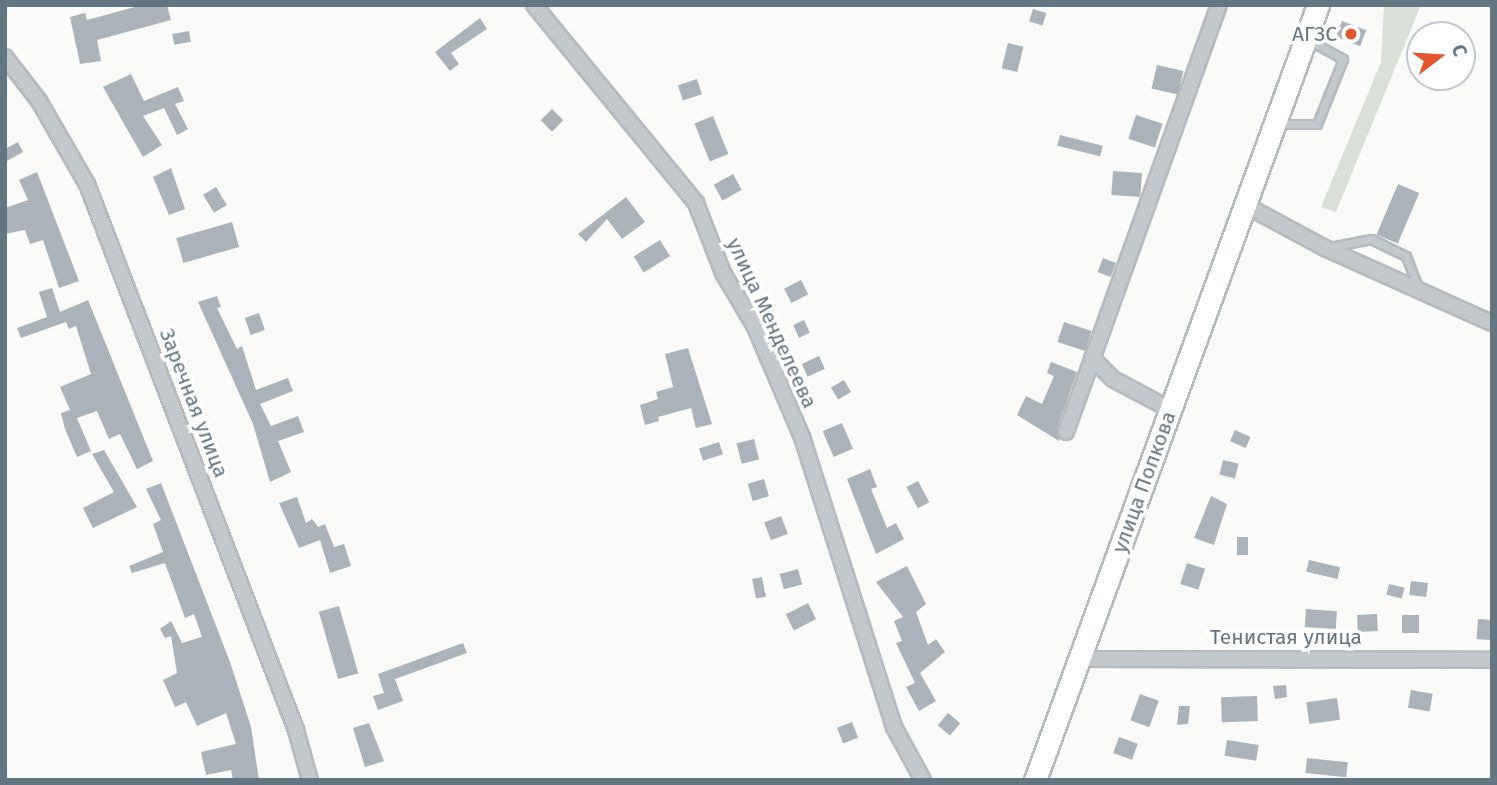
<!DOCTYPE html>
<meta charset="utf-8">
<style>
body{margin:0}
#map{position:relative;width:1497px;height:785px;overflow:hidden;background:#fafaf8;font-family:"Fira Sans",sans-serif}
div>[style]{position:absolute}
.green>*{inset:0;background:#dadfd7}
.building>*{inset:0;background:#aab3b9;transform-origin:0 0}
.roads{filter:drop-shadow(2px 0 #b5babe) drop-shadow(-2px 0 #b5babe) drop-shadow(0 2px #b5babe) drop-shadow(0 -2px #b5babe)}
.lane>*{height:7px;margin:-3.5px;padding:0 3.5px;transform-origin:3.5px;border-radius:3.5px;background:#c3c8cc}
.street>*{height:14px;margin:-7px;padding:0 7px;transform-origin:7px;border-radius:7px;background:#c3c8cc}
.primary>*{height:21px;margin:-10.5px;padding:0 10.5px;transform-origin:10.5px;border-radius:10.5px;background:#fff}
.dots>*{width:19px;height:19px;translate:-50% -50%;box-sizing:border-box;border:4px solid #fff;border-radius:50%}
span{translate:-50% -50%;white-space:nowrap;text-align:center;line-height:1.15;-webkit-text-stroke:7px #fff;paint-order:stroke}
.poi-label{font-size:21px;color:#657683}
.right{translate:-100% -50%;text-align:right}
.street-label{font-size:21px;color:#657683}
.frame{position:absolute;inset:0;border:7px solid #657683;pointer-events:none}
.north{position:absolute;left:1406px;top:21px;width:70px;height:70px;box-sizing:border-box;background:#fff;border:2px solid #c1c8cd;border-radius:50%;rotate:73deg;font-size:19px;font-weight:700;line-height:28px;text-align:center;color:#657683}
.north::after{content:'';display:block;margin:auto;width:24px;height:32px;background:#e4572e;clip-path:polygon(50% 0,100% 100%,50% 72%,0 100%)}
</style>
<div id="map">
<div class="green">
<i style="clip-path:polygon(1384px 5px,1421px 5px,1336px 212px,1321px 207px,1381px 62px)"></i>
</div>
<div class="building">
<i style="clip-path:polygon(142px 5px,167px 5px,171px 20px,97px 40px,101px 61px,80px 64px,70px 17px,85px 13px,87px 20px)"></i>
<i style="left:1033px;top:9px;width:14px;height:13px;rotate:17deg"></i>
<i style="clip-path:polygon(480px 18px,487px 29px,451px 53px,459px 64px,450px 71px,435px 52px)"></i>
<i style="left:1342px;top:21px;width:26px;height:17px;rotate:21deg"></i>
<i style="left:189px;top:31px;width:11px;height:17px;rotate:80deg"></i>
<i style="left:1008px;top:43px;width:16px;height:26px;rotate:14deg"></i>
<i style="left:1157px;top:65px;width:27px;height:24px;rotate:13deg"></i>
<i style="clip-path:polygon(131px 74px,144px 101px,178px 87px,184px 101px,175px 104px,188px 129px,177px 135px,164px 108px,143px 116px,162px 145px,143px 157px,103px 87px)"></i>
<i style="left:697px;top:79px;width:16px;height:20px;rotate:72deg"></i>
<i style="left:552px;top:109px;width:16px;height:16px;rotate:45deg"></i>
<i style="left:1136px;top:115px;width:28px;height:25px;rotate:18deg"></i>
<i style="left:713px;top:116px;width:41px;height:20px;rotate:68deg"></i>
<i style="left:1060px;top:135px;width:44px;height:11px;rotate:14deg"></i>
<i style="clip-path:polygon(18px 142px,23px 152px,5px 162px,5px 149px)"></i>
<i style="clip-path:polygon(171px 168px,185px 209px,169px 215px,153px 177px)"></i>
<i style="left:1113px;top:171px;width:29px;height:24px;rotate:4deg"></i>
<i style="clip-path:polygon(37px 172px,79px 281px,59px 288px,43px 240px,30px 244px,25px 230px,5px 234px,5px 208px,28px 200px,19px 180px)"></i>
<i style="left:733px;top:174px;width:18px;height:22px;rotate:61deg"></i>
<i style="left:1398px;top:184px;width:23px;height:55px;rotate:23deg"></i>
<i style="left:216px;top:187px;width:21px;height:15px;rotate:59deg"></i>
<i style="clip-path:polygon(626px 197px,645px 222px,622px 239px,607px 219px,586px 242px,578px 234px)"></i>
<i style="left:232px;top:222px;width:26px;height:58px;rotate:74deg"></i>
<i style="left:660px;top:240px;width:19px;height:31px;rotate:58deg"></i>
<i style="left:1103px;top:258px;width:14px;height:15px;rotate:21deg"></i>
<i style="left:801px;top:280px;width:16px;height:19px;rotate:63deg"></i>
<i style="clip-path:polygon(52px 288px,60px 312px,88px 300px,153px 461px,137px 469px,120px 434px,109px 439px,97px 411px,77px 418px,91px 451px,77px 457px,65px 429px,61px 413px,70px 410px,60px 387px,91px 374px,76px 326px,69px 329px,66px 322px,21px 338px,17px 328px,47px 317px,39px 292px)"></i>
<i style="clip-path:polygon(217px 296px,221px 307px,217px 308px,237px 349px,242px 346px,256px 390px,288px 378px,293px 391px,260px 404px,271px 426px,298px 416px,304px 432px,278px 441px,291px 472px,270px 482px,253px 424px,198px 302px)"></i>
<i style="left:259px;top:313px;width:18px;height:15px;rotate:71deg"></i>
<i style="left:804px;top:320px;width:14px;height:12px;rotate:65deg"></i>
<i style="left:1064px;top:322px;width:29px;height:21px;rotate:18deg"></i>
<i style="clip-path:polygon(688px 348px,712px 424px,696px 428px,691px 408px,658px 417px,659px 421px,645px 425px,640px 405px,658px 399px,656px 392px,673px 387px,665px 354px)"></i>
<i style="left:819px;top:356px;width:14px;height:19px;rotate:65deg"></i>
<i style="clip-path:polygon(1051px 362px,1077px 372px,1057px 429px,1059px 441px,1017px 415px,1026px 396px,1042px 404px,1054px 376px,1047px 373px)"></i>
<i style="left:844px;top:380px;width:14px;height:15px;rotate:60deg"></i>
<i style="left:842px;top:423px;width:28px;height:21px;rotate:67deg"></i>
<i style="left:1235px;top:430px;width:17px;height:12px;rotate:24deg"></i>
<i style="left:754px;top:439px;width:21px;height:18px;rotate:76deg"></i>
<i style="left:719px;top:442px;width:13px;height:21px;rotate:72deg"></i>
<i style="clip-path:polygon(104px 450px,137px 507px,93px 528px,83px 508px,114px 492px,92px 454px)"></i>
<i style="left:1223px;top:460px;width:16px;height:15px;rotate:14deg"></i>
<i style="clip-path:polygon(870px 469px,877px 487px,871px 489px,887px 528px,896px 523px,904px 539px,876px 554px,847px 479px)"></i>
<i style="left:764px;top:479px;width:18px;height:17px;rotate:74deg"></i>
<i style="left:918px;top:481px;width:24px;height:13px;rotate:62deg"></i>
<i style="clip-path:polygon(161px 483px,230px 662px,251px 727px,259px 780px,233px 780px,231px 770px,206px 775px,201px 752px,236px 744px,226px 713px,197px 726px,186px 702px,175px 707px,163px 680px,177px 673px,171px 636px,165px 638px,160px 629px,171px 621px,182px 643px,202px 637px,194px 614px,185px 618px,165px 563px,132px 573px,129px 566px,163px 552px,153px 524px,161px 520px,146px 489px)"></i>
<i style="clip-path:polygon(1211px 496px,1227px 504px,1214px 545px,1194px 538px)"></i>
<i style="clip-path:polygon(297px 497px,306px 523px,312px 519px,318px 527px,325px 524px,334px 547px,344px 544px,351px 566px,330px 573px,320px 540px,299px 548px,279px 503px)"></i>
<i style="left:781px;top:516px;width:19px;height:18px;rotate:69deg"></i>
<i style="left:1237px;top:537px;width:11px;height:18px"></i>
<i style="left:1309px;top:560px;width:32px;height:12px;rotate:13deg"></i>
<i style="left:1187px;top:563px;width:19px;height:22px;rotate:18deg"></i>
<i style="clip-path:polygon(907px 566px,926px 604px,916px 612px,928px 645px,936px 639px,945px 652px,920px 673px,936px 701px,919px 711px,906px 687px,915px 683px,896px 643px,902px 641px,894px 621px,903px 617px,876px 582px)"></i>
<i style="left:798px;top:569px;width:16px;height:19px;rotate:75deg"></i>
<i style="left:762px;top:577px;width:20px;height:10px;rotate:79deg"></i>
<i style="left:1411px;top:581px;width:17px;height:14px;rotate:7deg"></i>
<i style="left:1389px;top:584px;width:16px;height:11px;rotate:14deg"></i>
<i style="left:808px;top:603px;width:18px;height:25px;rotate:63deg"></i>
<i style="left:339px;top:606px;width:70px;height:21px;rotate:74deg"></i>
<i style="left:1306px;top:609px;width:31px;height:18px;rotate:4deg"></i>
<i style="left:1377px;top:614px;width:17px;height:20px;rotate:87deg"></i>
<i style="left:1402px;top:615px;width:17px;height:18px"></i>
<i style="left:1478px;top:619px;width:14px;height:20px;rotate:4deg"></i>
<i style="clip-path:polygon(463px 643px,467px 653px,395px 679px,403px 701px,378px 710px,373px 696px,384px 693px,378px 674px)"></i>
<i style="clip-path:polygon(1286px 685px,1287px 697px,1275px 699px,1273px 686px)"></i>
<i style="left:1411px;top:690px;width:22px;height:18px;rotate:10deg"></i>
<i style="left:1140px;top:694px;width:20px;height:28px;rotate:20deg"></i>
<i style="left:1257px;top:696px;width:25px;height:36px;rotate:88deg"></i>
<i style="left:1337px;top:698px;width:22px;height:31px;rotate:82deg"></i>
<i style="clip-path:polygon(1179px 706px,1190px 706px,1188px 724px,1177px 725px)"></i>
<i style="left:948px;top:713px;width:16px;height:16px;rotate:40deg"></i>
<i style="left:852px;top:722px;width:17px;height:16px;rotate:69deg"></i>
<i style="clip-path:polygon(369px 723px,384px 761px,365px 767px,353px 728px)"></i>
<i style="left:1119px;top:737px;width:20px;height:17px;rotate:20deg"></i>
<i style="left:1227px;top:740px;width:32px;height:16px;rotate:9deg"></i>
<i style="left:1307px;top:758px;width:41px;height:15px;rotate:6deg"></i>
</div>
<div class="roads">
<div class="lane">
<i style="left:1276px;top:124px;width:41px"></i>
<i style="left:1317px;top:124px;width:70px;rotate:-68.2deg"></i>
<i style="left:1343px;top:59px;width:41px;rotate:-150.9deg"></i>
<i style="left:1330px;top:247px;width:42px;rotate:-11deg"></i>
<i style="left:1371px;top:239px;width:39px;rotate:26deg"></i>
<i style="left:1406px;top:256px;width:36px;rotate:69deg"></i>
</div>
<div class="street">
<i style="left:534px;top:5px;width:256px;rotate:50.7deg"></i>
<i style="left:696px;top:203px;width:75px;rotate:68.9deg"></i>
<i style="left:723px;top:273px;width:63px;rotate:59.3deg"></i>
<i style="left:755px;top:327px;width:120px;rotate:66.9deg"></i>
<i style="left:802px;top:437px;width:304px;rotate:72.4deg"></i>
<i style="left:894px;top:727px;width:60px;rotate:61.3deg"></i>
<i style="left:5px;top:57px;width:56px;rotate:52.3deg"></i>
<i style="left:39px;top:101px;width:96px;rotate:60deg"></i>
<i style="left:87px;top:184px;width:585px;rotate:69.05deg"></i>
<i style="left:296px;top:730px;width:52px;rotate:74.4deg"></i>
<i style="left:1245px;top:205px;width:91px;rotate:28.3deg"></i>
<i style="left:1325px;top:248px;width:183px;rotate:24.2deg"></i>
<i style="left:1092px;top:358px;width:30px;rotate:45deg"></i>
<i style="left:1113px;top:379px;width:66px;rotate:28.1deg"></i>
<i style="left:1066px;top:432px;width:454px;rotate:-70.3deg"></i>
<i style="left:1081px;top:659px;width:411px;rotate:0.1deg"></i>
</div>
<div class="primary">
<i style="left:1035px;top:780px;width:825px;rotate:-69.94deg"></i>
</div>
</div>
<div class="dots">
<i style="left:1351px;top:34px;background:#e4572e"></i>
</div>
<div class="poi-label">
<span class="right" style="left:1337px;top:34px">АГЗС</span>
</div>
<div class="street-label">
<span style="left:772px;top:323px;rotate:65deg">улица Менделеева</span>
<span style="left:194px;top:403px;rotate:69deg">Заречная улица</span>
<span style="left:1144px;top:482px;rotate:-70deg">улица Попкова</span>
<span style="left:1286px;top:637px">Тенистая улица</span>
</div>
<div class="frame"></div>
<div class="north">С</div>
</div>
